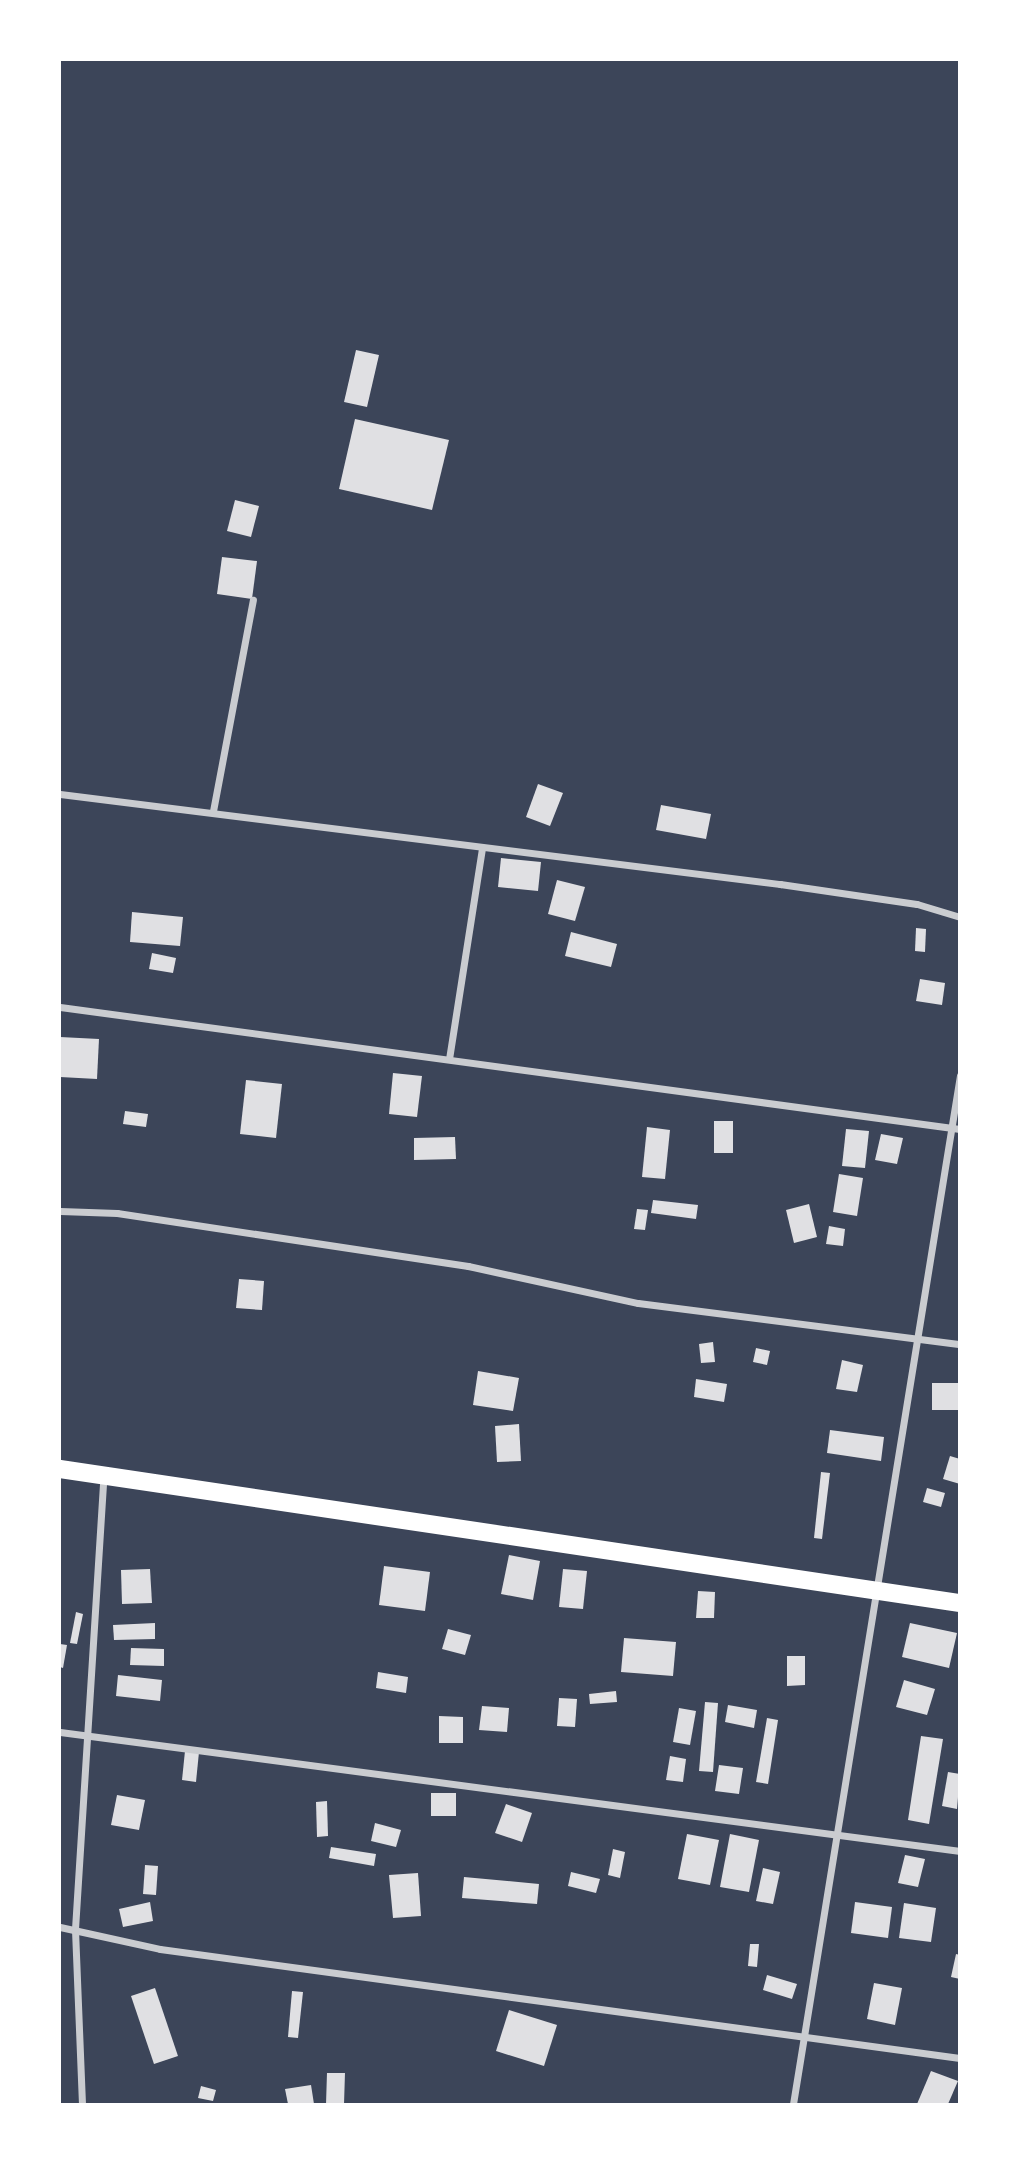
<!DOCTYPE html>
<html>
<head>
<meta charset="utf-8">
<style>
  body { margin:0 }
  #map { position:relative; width:1019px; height:2164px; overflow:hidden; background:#2d3142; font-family:"Source Serif 4",serif }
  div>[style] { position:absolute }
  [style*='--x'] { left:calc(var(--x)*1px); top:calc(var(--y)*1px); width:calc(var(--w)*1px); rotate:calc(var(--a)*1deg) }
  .green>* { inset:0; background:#3c4559 }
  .building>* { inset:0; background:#e0e0e3 }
  .minor>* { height:7px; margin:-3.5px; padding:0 3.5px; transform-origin:3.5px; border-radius:3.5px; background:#caccd0 }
  .trunk>* { height:18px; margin:-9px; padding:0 9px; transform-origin:9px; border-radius:9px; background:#fff }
  span { translate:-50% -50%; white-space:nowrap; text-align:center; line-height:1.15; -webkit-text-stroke:6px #fff; paint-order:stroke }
  .frame { position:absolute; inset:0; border:61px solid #fff; pointer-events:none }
</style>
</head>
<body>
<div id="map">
  <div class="green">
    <div style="clip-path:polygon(60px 60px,959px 60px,959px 2104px,60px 2104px)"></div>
  </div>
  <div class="building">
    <div style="clip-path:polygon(356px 350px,379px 355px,367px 407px,344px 402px)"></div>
    <div style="clip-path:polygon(355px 419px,449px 440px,432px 510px,339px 489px)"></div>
    <div style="clip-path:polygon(235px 500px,259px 506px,251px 537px,227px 531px)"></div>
    <div style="clip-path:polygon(222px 557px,257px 561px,252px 599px,217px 594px)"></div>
    <div style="clip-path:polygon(538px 784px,563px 793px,550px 826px,526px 817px)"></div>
    <div style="clip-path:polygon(661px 805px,711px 814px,706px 839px,656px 830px)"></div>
    <div style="clip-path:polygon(501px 858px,541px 862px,538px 891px,498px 887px)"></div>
    <div style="clip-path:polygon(557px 880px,585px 887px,575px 921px,548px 914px)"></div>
    <div style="clip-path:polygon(132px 912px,183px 917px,180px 946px,130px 942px)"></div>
    <div style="clip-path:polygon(916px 928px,926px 929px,925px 952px,915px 951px)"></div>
    <div style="clip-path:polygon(571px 932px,617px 944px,611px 967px,565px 956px)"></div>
    <div style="clip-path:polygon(152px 953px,176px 958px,173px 973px,149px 969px)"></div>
    <div style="clip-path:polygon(920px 979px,945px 983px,942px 1005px,916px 1001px)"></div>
    <div style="clip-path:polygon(60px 1037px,99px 1039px,97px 1079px,60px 1077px)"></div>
    <div style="clip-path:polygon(393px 1073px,422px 1076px,417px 1117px,389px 1114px)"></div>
    <div style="clip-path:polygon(246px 1080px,282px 1084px,276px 1138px,240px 1134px)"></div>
    <div style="clip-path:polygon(125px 1111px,148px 1114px,146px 1127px,123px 1124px)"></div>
    <div style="clip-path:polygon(714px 1121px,733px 1121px,733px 1153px,714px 1153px)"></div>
    <div style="clip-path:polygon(647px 1127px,670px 1130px,665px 1179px,642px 1177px)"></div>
    <div style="clip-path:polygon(846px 1129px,869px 1131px,865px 1168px,842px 1166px)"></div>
    <div style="clip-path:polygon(881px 1134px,903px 1138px,897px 1164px,875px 1160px)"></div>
    <div style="clip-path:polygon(455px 1137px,456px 1159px,414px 1160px,414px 1138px)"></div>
    <div style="clip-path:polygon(839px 1174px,863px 1178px,857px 1216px,833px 1212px)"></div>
    <div style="clip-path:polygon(653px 1200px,698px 1205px,696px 1219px,651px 1213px)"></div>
    <div style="clip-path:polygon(809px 1204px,817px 1237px,794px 1243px,786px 1210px)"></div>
    <div style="clip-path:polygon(637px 1209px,648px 1210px,645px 1230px,634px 1229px)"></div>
    <div style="clip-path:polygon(829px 1226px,845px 1229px,843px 1246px,826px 1244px)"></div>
    <div style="clip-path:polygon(239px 1279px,264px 1281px,262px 1310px,236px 1308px)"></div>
    <div style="clip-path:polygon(713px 1342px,715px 1362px,701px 1363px,699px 1344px)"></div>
    <div style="clip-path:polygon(756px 1348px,770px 1351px,767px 1365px,753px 1362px)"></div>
    <div style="clip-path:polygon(842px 1360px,863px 1365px,857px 1392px,836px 1389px)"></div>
    <div style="clip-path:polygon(478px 1371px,519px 1378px,513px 1411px,473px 1405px)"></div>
    <div style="clip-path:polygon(696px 1379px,727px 1384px,724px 1402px,694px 1397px)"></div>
    <div style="clip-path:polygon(932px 1383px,958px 1383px,958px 1410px,932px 1410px)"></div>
    <div style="clip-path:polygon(519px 1424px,521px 1461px,497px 1462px,495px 1426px)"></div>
    <div style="clip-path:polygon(830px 1430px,884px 1437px,881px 1461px,827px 1453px)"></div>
    <div style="clip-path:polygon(950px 1456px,960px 1459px,960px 1484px,943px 1479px)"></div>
    <div style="clip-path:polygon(821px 1472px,830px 1473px,822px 1539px,814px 1538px)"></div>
    <div style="clip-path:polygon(927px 1488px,945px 1493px,941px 1507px,923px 1502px)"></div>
    <div style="clip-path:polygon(509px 1555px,540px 1561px,533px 1600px,501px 1594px)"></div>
    <div style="clip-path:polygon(384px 1566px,430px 1572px,425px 1611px,379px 1605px)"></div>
    <div style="clip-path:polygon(150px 1569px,152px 1603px,122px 1604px,121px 1570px)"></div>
    <div style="clip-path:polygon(563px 1569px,587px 1571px,583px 1609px,559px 1607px)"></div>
    <div style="clip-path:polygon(698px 1591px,715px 1592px,714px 1618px,696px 1618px)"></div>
    <div style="clip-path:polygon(76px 1612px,83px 1614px,77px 1644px,70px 1643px)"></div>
    <div style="clip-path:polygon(155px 1623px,155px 1639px,114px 1640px,113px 1625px)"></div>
    <div style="clip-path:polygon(910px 1623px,957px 1633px,949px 1668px,902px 1657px)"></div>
    <div style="clip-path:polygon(448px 1629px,471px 1635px,465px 1655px,442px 1649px)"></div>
    <div style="clip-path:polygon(624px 1638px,676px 1642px,673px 1676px,621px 1672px)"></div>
    <div style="clip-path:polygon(60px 1644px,67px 1645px,63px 1668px,60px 1667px)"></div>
    <div style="clip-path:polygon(131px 1648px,164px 1649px,164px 1666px,130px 1665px)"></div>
    <div style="clip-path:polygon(787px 1656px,805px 1656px,805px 1685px,787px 1686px)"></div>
    <div style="clip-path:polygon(378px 1672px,408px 1677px,406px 1693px,376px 1688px)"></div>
    <div style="clip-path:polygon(118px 1675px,162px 1680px,160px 1701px,116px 1696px)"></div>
    <div style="clip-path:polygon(904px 1680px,935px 1689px,927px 1715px,896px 1707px)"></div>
    <div style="clip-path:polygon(616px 1691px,617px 1702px,590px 1704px,589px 1694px)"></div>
    <div style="clip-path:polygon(559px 1698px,577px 1699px,575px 1727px,557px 1726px)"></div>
    <div style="clip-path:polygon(705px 1702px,718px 1703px,713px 1772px,699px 1771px)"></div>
    <div style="clip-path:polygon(728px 1705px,757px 1710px,754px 1728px,725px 1722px)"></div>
    <div style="clip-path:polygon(482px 1706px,509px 1708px,507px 1732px,479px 1730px)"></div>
    <div style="clip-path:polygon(679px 1708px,696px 1711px,690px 1745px,673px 1742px)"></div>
    <div style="clip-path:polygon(439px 1716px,463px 1717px,463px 1743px,439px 1743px)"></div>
    <div style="clip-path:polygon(767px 1718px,778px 1720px,768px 1784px,756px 1782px)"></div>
    <div style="clip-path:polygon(921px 1736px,943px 1739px,929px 1824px,908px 1820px)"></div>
    <div style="clip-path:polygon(185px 1751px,199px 1752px,196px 1782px,182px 1780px)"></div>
    <div style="clip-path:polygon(670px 1756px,686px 1759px,683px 1782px,666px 1780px)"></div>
    <div style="clip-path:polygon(719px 1765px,743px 1768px,739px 1794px,715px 1791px)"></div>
    <div style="clip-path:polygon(948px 1772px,960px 1774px,957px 1809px,942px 1806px)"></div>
    <div style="clip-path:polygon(431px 1793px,456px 1793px,456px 1816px,431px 1816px)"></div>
    <div style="clip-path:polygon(117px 1795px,145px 1800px,139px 1830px,111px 1825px)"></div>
    <div style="clip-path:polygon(327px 1801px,328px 1836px,317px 1837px,316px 1802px)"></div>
    <div style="clip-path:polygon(506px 1804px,532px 1813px,522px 1842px,495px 1833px)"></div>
    <div style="clip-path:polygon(375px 1823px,401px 1830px,396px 1847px,371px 1841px)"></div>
    <div style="clip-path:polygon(687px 1834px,719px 1840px,710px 1885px,678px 1879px)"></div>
    <div style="clip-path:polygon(730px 1834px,759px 1840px,749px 1892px,720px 1887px)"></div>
    <div style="clip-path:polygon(331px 1847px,376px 1854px,374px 1866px,329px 1858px)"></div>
    <div style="clip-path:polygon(613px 1849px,625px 1852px,620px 1878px,608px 1875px)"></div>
    <div style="clip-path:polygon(905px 1855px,925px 1859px,918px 1887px,898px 1883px)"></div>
    <div style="clip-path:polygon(145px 1865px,158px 1866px,156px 1895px,143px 1894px)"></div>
    <div style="clip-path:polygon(763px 1868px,780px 1872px,773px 1904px,756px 1901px)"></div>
    <div style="clip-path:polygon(571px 1872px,600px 1879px,596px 1893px,568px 1886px)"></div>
    <div style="clip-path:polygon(418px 1873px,421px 1916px,393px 1918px,389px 1875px)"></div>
    <div style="clip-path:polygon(464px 1877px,539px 1884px,537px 1904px,462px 1898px)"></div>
    <div style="clip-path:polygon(150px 1902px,153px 1921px,123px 1927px,119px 1909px)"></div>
    <div style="clip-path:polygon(855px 1902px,892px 1907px,888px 1938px,851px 1933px)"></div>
    <div style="clip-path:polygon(904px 1903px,936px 1908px,931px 1942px,899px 1938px)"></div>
    <div style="clip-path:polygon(750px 1944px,759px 1944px,757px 1967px,748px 1966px)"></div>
    <div style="clip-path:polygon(956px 1954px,960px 1955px,960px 1979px,951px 1977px)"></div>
    <div style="clip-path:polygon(767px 1975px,797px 1984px,792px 1999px,763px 1990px)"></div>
    <div style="clip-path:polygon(874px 1983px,902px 1988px,895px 2025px,867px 2019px)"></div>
    <div style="clip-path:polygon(155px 1988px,178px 2056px,154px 2064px,131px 1996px)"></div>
    <div style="clip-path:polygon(292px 1991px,303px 1992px,298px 2038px,288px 2037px)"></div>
    <div style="clip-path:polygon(509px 2010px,557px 2025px,544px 2066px,496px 2051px)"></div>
    <div style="clip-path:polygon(931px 2071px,958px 2081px,948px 2104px,917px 2104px)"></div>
    <div style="clip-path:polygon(327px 2073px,345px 2073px,344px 2104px,326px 2104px)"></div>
    <div style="clip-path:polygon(311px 2085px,314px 2104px,288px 2104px,285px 2089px)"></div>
    <div style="clip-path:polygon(201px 2086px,216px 2090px,213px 2101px,198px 2098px)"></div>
  </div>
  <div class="minor">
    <div style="--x:60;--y:794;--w:726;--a:7.13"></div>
    <div style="--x:780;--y:884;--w:138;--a:8.3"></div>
    <div style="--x:917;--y:904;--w:45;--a:16.8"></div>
    <div style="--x:213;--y:811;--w:215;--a:-79.3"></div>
    <div style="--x:60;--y:1007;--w:908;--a:7.72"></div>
    <div style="--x:449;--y:1059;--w:214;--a:-81.1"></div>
    <div style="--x:60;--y:1211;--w:57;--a:2"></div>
    <div style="--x:117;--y:1213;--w:355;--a:8.6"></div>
    <div style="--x:468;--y:1266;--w:174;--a:12.3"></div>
    <div style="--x:638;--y:1303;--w:325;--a:7.3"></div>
    <div style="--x:60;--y:1732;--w:908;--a:7.53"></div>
    <div style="--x:60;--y:1927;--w:102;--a:12.4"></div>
    <div style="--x:160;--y:1949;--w:807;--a:7.76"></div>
    <div style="--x:82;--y:2104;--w:175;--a:-92.3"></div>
    <div style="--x:75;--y:1929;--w:452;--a:-86.4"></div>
    <div style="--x:793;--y:2104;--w:1042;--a:-80.78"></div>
  </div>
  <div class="trunk">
    <div style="--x:60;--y:1469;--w:910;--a:8.47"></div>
  </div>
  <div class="frame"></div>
</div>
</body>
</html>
